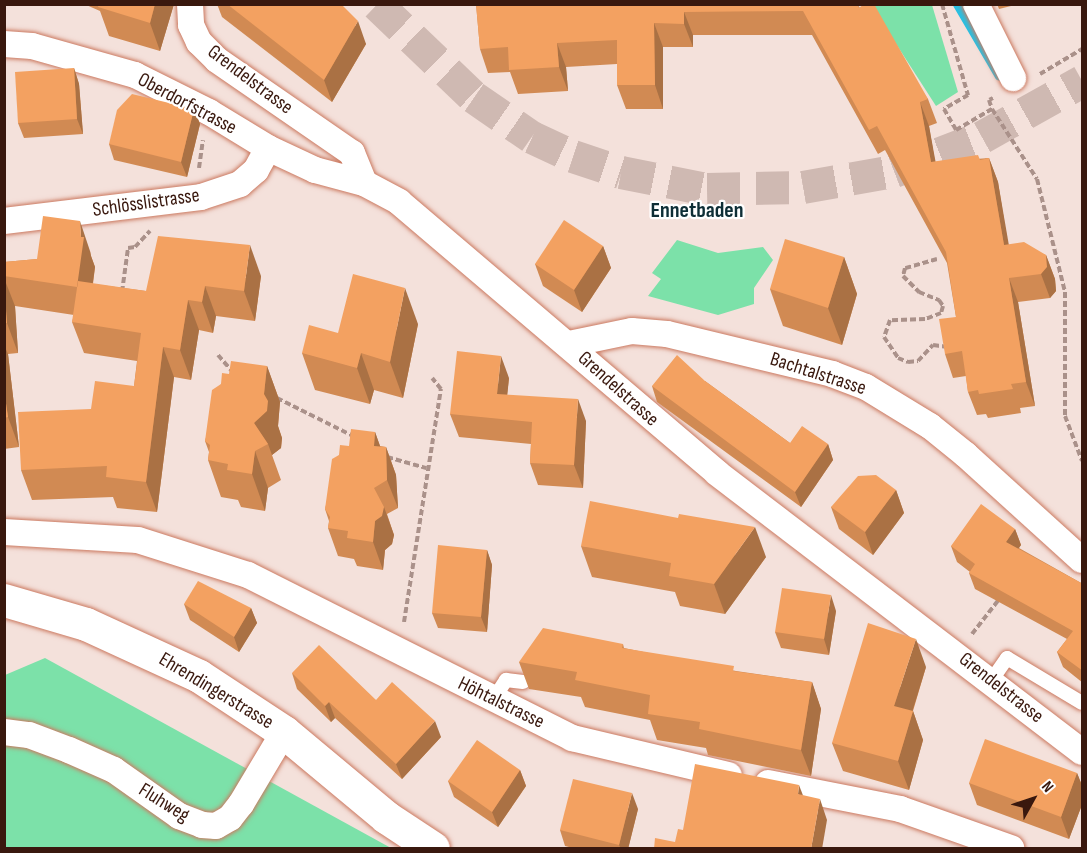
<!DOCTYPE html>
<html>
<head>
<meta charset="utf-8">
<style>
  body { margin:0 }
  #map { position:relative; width:1087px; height:853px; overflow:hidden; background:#f4e1db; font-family:"Sofia Sans Condensed",sans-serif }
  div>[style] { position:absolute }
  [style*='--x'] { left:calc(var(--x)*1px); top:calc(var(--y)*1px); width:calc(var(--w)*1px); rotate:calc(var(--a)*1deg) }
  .green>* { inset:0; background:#7ce1a9 }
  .stream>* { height:9px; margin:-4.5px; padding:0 4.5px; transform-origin:4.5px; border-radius:4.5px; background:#29c0e2 }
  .secondary-tunnel>* { height:33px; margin-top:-16.5px; transform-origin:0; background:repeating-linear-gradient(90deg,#cfb9b2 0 33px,transparent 0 49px) }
  .path>* { height:4px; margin-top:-2px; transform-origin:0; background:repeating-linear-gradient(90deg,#aa918a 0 6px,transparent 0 9px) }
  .roads { filter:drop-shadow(0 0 2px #cb7960) drop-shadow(0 0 2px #cb7960) }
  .lane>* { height:14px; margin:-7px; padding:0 7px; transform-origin:7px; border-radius:7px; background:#fff }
  .street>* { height:26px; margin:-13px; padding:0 13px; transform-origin:13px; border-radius:13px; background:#fff }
  .secondary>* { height:33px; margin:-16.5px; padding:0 16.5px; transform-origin:16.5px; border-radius:16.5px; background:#fff }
  .wall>* { inset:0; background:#d18a53 }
  .shaded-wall>* { inset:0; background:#aa7144 }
  .building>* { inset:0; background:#f3a161 }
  span { translate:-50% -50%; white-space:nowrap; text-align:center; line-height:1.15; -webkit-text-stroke:4.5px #fff; paint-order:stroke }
  .street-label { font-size:20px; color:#39180e }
  .quarter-label { font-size:22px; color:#0e2e36; font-weight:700 }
  .frame { position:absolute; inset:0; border:6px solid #39180e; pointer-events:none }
  .north { position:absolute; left:1003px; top:769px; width:60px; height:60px; -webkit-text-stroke:4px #fff; paint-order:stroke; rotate:50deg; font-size:16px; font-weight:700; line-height:24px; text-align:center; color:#39180e }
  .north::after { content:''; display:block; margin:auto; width:21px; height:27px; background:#39180e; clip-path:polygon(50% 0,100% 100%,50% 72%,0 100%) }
</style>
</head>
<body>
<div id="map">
  <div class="green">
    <div style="clip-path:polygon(871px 5px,932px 5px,958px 92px,936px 106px)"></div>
    <div style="clip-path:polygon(677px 240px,718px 253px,763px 247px,773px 260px,754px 288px,754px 304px,718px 315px,648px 296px,661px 279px,652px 273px)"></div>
    <div style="clip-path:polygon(45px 658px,391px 848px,5px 848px,5px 675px)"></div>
  </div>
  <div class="stream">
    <div style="--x:957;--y:4;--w:83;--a:59.7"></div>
  </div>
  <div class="secondary-tunnel">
    <div style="--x:377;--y:4;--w:134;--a:43.8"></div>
    <div style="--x:474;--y:97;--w:70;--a:34.6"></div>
    <div style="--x:532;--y:137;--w:45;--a:24.9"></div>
    <div style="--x:573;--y:156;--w:51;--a:18.4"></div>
    <div style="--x:621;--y:172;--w:88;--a:11.2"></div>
    <div style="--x:707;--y:189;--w:96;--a:-1.2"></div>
    <div style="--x:803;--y:187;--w:92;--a:-10"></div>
    <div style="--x:894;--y:171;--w:94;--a:-21.1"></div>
    <div style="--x:982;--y:137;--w:115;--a:-29.2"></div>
  </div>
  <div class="path">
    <div style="--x:942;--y:4;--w:95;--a:74.1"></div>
    <div style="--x:968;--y:95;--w:28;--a:150"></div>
    <div style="--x:944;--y:109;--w:24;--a:60"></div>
    <div style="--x:956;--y:130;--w:42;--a:-30.3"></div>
    <div style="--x:1040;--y:74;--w:49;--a:-30.8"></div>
    <div style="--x:993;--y:98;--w:4;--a:153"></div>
    <div style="--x:989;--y:100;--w:9;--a:72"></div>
    <div style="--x:992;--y:109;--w:83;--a:57.3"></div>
    <div style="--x:1037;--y:179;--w:116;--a:76.1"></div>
    <div style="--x:1065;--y:292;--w:124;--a:90"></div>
    <div style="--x:1065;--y:416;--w:48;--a:69.3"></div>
    <div style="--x:199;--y:168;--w:28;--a:-82"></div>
    <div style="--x:937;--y:259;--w:33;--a:164"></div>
    <div style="--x:905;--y:268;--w:8;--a:104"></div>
    <div style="--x:903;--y:276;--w:23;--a:45"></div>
    <div style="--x:919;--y:292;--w:22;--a:22"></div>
    <div style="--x:939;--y:300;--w:7;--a:56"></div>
    <div style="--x:943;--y:306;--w:7;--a:106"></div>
    <div style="--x:941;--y:313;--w:17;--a:159"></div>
    <div style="--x:925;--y:319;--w:35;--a:178"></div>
    <div style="--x:890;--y:320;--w:18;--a:109"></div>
    <div style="--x:884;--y:337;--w:25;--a:56"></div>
    <div style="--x:898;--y:358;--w:11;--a:22"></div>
    <div style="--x:908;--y:362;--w:10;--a:-6"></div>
    <div style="--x:918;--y:361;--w:22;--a:-47"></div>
    <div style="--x:933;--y:345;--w:15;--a:8"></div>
    <div style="--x:122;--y:292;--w:44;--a:-82.2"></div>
    <div style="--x:128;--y:248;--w:7;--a:-8"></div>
    <div style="--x:135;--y:247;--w:22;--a:-47"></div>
    <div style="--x:218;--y:355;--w:21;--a:49"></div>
    <div style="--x:277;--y:398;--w:85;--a:26.6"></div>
    <div style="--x:387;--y:457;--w:41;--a:15.8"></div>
    <div style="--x:404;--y:622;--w:236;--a:-81"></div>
    <div style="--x:441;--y:389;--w:14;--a:-129"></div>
    <div style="--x:972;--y:634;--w:46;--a:-52.1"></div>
  </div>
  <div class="roads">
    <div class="lane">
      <div style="--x:991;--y:681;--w:28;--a:-55"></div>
      <div style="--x:1007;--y:658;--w:87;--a:31"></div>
      <div style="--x:493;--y:700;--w:24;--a:-57"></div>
      <div style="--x:506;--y:680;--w:17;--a:7"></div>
    </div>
    <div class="street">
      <div style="--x:190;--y:4;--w:21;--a:87"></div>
      <div style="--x:191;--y:25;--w:19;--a:65"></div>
      <div style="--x:199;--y:42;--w:25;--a:45"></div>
      <div style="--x:217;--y:60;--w:164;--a:34.6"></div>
      <div style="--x:352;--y:153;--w:32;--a:68"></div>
      <div style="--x:976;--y:4;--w:83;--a:63.4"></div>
      <div style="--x:4;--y:44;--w:28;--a:4"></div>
      <div style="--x:32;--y:46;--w:107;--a:15.7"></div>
      <div style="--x:135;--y:75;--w:83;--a:26.6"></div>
      <div style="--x:209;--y:112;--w:69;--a:31.4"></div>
      <div style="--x:268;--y:148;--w:52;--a:25.1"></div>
      <div style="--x:315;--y:170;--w:51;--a:14.9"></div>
      <div style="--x:364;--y:183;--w:40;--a:28"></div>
      <div style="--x:399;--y:202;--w:418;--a:40.4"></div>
      <div style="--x:717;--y:473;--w:459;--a:37.4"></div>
      <div style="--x:4;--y:221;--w:198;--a:-6.9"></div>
      <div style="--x:201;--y:197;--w:41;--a:-18.4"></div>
      <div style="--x:240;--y:184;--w:21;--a:-41"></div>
      <div style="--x:256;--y:170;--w:25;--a:-61"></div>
      <div style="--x:569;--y:344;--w:64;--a:-11.7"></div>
      <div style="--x:632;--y:331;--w:35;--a:5"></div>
      <div style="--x:667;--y:334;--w:170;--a:13.6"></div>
      <div style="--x:832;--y:374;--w:36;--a:21"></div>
      <div style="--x:866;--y:387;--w:75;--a:31.4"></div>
      <div style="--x:930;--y:426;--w:46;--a:38.9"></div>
      <div style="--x:966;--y:455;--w:156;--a:42.2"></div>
      <div style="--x:4;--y:532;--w:134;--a:3.4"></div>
      <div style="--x:138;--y:540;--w:115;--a:17.7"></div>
      <div style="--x:248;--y:575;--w:363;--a:26.7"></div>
      <div style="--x:572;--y:738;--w:161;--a:13.3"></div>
      <div style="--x:4;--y:732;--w:25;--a:7"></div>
      <div style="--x:29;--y:735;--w:43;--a:20.6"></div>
      <div style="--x:69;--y:750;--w:49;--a:24"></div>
      <div style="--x:114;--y:770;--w:80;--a:35.3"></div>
      <div style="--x:179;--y:816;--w:25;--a:21"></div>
      <div style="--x:202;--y:825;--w:14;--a:4"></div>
      <div style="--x:216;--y:826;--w:16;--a:-30"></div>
      <div style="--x:230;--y:818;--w:18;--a:-52"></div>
      <div style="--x:241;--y:804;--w:84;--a:-59.2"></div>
      <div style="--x:768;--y:783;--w:135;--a:11.1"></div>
      <div style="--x:900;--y:809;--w:118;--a:19.4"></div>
    </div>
    <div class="secondary">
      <div style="--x:4;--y:600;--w:85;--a:16.3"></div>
      <div style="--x:86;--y:624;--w:124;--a:24.7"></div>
      <div style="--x:199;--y:676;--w:102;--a:33.4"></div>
      <div style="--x:284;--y:732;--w:133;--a:39.8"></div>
      <div style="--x:386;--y:817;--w:56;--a:33.4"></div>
    </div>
  </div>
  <div class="wall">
    <div style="clip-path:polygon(84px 4px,174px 4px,160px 51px,109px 36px,100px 11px)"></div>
    <div style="clip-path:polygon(217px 4px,341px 4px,366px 44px,332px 102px,222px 17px)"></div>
    <div style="clip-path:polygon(476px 4px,857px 4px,928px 99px,937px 123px,929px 126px,935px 162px,989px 158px,998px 182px,1008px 245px,1046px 255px,1055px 279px,1056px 291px,1050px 298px,1018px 302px,1035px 406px,1020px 408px,1021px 413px,988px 418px,986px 414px,977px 415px,968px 392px,966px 376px,953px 378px,945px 354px,956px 317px,947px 263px,885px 150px,878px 154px,812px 35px,693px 35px,693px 47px,663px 47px,663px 109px,626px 109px,617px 85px,617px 64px,566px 67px,568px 91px,518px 94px,510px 72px,488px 73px,480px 49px)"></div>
    <div style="clip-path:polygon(997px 4px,1019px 4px,999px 9px)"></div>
    <div style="clip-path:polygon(74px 68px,79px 84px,83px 134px,24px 138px,18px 123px)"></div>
    <div style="clip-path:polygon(194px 109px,200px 124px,187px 177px,114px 160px,109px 144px)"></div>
    <div style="clip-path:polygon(603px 246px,611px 268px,582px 312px,543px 286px,535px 264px)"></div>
    <div style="clip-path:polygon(90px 251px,91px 256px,95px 267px,93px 284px,146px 291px,261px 276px,255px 321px,216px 316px,213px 333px,199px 330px,191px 380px,174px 377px,157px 512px,117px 508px,113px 497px,32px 500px,21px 470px,91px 409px,134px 386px,137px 361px,84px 353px,72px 322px,74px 315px,15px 306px,18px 353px,8px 354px,19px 447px,4px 449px,4px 262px,37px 259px)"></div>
    <div style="clip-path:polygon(844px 257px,857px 294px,842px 345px,783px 326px,770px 289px)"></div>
    <div style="clip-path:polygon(418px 324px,403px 398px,374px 390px,370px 404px,315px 390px,302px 353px)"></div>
    <div style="clip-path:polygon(267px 366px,280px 402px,278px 426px,282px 438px,281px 448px,272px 455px,281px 480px,268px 488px,265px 511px,241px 507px,238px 500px,221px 497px,208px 460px,209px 452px,205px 441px,221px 384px,229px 374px)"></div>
    <div style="clip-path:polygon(509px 378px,507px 395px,586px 421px,583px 488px,538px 485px,530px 463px,531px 444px,459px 437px,450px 414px)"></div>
    <div style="clip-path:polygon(705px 381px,790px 443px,828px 444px,833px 460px,801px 507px,657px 402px,652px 386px)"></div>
    <div style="clip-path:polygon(375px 432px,380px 446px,386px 447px,396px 475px,398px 508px,387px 514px,394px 535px,392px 544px,385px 550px,383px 570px,357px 566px,354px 559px,338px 556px,328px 528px,329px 521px,325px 509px,339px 455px,349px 446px)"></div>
    <div style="clip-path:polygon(896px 490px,904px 513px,873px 555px,839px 529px,831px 507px)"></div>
    <div style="clip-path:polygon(1015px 529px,1021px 545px,1019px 548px,1083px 584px,1083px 683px,1063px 667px,1057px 652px,1067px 639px,975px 589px,969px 573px,970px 572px,957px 562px,951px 546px)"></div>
    <div style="clip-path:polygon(581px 546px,766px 557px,725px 614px,680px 606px,675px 592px,592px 577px)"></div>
    <div style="clip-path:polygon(487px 550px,492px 565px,487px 632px,438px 628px,432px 613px)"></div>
    <div style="clip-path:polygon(184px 604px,251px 608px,257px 623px,239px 652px,190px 620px)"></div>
    <div style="clip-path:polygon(836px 611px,829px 655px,781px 648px,775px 632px)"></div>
    <div style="clip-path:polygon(623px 644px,624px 648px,736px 671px,812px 682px,821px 709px,811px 776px,708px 755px,706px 748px,657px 740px,650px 720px,585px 707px,581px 697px,529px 689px,519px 662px)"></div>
    <div style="clip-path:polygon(926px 667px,913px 711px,923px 740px,909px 790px,843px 771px,832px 743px)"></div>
    <div style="clip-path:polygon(292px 673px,376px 700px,441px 737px,402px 779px,335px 718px,331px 722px,297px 689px)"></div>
    <div style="clip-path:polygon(520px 770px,526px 786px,498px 827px,454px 797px,448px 781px)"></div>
    <div style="clip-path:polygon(1077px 773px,1083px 788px,1083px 802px,1069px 839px,977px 805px,969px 783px)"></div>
    <div style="clip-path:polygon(638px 809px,628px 849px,577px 849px,565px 846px,560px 830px)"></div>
  </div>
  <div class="shaded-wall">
    <div style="clip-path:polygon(155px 4px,174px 4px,160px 51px,150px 23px)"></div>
    <div style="clip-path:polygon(684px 12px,693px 35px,693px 47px,684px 24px)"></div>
    <div style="clip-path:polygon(358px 21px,366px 44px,332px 102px,324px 80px)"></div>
    <div style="clip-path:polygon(654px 23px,663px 47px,663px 109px,655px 85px)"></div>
    <div style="clip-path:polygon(557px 43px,566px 67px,568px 91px,559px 67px)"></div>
    <div style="clip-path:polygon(74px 68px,79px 84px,83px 134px,77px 119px)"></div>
    <div style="clip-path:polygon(920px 102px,929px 126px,940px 186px,931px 162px)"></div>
    <div style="clip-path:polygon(194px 109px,200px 124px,187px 177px,181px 162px)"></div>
    <div style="clip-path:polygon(989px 158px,998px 182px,1013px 269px,1004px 245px)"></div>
    <div style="clip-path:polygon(80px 221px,90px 251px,91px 256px,95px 267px,88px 317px,77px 287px,81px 237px)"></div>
    <div style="clip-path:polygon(250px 245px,261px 276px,255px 321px,244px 291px)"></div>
    <div style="clip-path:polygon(603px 246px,611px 268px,582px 312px,574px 290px)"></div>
    <div style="clip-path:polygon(1046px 255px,1055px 279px,1056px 291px,1050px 298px,1041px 274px)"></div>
    <div style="clip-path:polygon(844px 257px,857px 294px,842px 345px,828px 308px)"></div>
    <div style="clip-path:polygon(4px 278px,15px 306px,18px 353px,7px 323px)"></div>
    <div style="clip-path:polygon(1009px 278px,1018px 302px,1035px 406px,1026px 382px)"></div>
    <div style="clip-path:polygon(205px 286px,216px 316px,213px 333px,202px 302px)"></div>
    <div style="clip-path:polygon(405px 288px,418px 324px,403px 398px,390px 362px)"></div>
    <div style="clip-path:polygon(188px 300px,199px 330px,191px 380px,180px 350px)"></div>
    <div style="clip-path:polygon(4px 345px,8px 354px,19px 447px,8px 417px,4px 390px)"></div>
    <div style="clip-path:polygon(163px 347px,174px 377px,157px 512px,146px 482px)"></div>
    <div style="clip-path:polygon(361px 353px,374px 390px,370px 404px,357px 368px)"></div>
    <div style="clip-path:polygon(501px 356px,509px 378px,505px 417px,497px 394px)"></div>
    <div style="clip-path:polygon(267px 366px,280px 402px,278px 426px,282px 438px,281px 448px,272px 455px,268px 444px,254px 423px,264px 394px)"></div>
    <div style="clip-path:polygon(578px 399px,586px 421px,583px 488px,574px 465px)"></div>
    <div style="clip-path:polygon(375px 432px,385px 460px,374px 446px)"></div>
    <div style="clip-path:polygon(828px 444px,833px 460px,801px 507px,795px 492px)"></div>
    <div style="clip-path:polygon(386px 447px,396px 475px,398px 508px,387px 480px)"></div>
    <div style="clip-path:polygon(255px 451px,268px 488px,265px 511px,252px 474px)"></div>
    <div style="clip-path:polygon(896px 490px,904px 513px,873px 555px,865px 532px)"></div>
    <div style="clip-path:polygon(384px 507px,394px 535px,392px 544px,385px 550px,383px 570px,373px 542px,375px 521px)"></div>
    <div style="clip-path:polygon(755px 527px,766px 557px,725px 614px,714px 584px)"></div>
    <div style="clip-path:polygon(1015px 529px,1021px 545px,1012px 557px,1006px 542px)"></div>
    <div style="clip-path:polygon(487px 550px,492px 565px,487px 632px,481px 617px)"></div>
    <div style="clip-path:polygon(831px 595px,836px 611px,829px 655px,824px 639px)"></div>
    <div style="clip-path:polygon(251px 608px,257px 623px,239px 652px,234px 637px)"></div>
    <div style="clip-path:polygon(916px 639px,926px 667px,905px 735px,894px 706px)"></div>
    <div style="clip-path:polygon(812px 682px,821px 709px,811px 776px,801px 750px)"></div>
    <div style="clip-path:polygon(329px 702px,335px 718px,331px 722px,325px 706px)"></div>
    <div style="clip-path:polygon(913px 711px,923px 740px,909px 790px,898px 761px)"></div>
    <div style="clip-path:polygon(435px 721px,441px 737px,402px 779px,396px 764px)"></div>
    <div style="clip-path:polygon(520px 770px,526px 786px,498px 827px,492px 812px)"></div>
    <div style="clip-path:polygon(1077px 773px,1083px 788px,1083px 802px,1069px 839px,1061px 817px)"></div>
    <div style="clip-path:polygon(799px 785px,807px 806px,798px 794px)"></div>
    <div style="clip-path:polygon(632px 793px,638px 809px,628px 849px,621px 849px,619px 845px)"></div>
    <div style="clip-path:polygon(820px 799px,827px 820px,822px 849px,811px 849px)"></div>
  </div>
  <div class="building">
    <div style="clip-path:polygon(99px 4px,155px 4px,150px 23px,98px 7px)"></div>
    <div style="clip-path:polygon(227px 4px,341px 4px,358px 21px,324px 80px)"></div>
    <div style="clip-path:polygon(476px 4px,857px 4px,859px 8px,864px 4px,874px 4px,928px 99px,920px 102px,931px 162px,978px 155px,980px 160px,989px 158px,1004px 245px,1024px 242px,1046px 255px,1047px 267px,1041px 274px,1009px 278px,1026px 382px,1011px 384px,1013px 389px,979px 394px,978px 390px,968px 392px,962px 351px,945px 354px,939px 319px,956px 317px,946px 252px,877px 126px,869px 130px,803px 11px,684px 12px,684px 24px,654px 23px,655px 85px,617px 85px,617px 40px,557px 43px,559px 67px,509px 70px,508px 47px,480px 49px)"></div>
    <div style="clip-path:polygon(74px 68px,77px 119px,18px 123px,15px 72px)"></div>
    <div style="clip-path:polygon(132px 94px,194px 109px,181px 162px,109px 144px,117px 110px)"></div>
    <div style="clip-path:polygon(43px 216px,80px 221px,81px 237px,84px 237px,77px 287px,4px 276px,4px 262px,37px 259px)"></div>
    <div style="clip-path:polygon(564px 220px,603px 246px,574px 290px,535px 264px)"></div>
    <div style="clip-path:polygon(158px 236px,250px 245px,244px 291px,205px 286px,202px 302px,188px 300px,180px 350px,163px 347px,146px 482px,106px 477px,107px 466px,21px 470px,18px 412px,91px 409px,95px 381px,134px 386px,141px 333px,72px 322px,78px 281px,146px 291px)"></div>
    <div style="clip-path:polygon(785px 239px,844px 257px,828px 308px,770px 289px)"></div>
    <div style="clip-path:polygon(353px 274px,405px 288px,390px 362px,361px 353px,357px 368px,302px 353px,309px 325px,338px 333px)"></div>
    <div style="clip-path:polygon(4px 287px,7px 323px,4px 323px)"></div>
    <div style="clip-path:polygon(457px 351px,501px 356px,497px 394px,578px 399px,574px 465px,530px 463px,532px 422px,450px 414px)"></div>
    <div style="clip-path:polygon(677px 355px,705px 381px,790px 443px,802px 426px,828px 444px,795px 492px,652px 386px)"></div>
    <div style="clip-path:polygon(231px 361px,267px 366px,264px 394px,268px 401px,267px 411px,254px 423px,268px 444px,255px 451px,252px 474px,227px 470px,228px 464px,208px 460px,210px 445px,205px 441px,212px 390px,221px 384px,222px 373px,229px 374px)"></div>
    <div style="clip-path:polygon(4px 390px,8px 417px,4px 418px)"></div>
    <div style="clip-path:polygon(351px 429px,375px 432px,374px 446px,386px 447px,387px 480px,374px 488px,384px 507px,382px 516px,375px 521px,373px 542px,347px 538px,348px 531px,328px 528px,330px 517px,325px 509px,332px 459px,339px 455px,340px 445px,349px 446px)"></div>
    <div style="clip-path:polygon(876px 475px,896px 490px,865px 532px,831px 507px,858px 476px)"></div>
    <div style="clip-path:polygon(590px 501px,678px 518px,679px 514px,755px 527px,714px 584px,669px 576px,671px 563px,581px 546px)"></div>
    <div style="clip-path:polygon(981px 504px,1015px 529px,1006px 542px,1083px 584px,1083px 671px,1057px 652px,1073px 631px,969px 573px,975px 564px,951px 546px)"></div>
    <div style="clip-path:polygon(438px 545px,487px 550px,481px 617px,432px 613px)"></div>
    <div style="clip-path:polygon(198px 581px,251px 608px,234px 637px,184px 604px)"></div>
    <div style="clip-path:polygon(782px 588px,831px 595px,824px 639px,775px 632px)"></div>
    <div style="clip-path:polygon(868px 623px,916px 639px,894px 706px,913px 711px,898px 761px,832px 743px)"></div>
    <div style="clip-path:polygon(543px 628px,623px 644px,622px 648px,734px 666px,733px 671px,812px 682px,801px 750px,699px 729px,700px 722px,648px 714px,650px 695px,575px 680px,577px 672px,519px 662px)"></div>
    <div style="clip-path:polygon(319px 645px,376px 700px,392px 682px,435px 721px,396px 764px,329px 702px,325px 706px,292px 673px)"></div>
    <div style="clip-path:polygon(985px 739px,1077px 773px,1061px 817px,969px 783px)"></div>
    <div style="clip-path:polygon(477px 740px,520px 770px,492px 812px,448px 781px)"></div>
    <div style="clip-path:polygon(695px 764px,799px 785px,798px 794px,820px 799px,811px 849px,654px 849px,655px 838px,675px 842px,678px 829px,683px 830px)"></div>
    <div style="clip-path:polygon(573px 779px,632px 793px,619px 845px,560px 830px)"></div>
  </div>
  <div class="street-label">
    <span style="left:250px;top:80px;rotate:37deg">Grendelstrasse</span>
    <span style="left:187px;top:104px;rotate:28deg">Oberdorfstrasse</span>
    <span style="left:146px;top:203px;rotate:-8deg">Schlösslistrasse</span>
    <span style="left:818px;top:374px;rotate:18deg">Bachtalstrasse</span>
    <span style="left:618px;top:389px;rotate:42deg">Grendelstrasse</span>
    <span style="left:1001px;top:688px;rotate:38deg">Grendelstrasse</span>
    <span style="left:216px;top:691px;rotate:31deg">Ehrendingerstrasse</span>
    <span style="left:501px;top:703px;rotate:26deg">Höhtalstrasse</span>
    <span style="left:164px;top:803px;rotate:32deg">Fluhweg</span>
  </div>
  <div class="quarter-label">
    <span style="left:697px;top:211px">Ennetbaden</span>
  </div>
  <div class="frame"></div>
  <div class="north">N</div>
</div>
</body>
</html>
